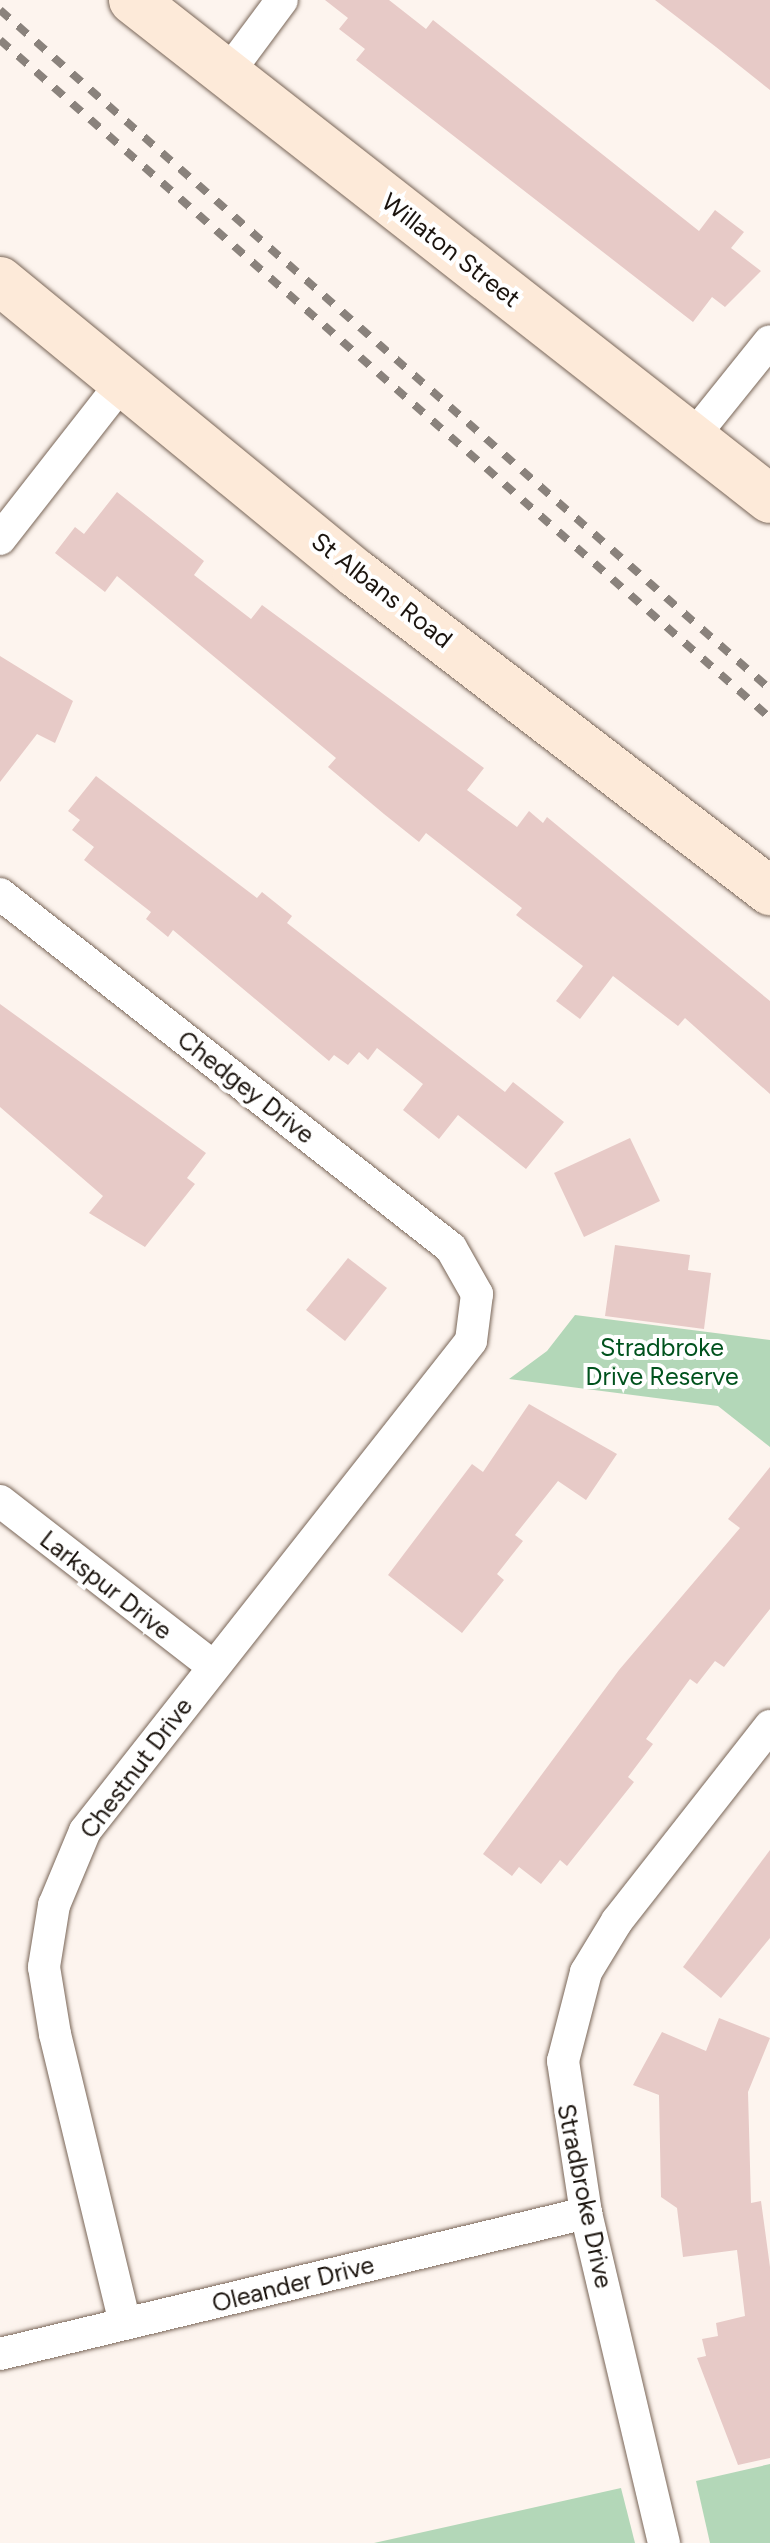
<!DOCTYPE html>
<html>
<head>
<meta charset="utf-8">
<style>
  body { margin:0 }
  #map { position:relative; width:770px; height:2543px; overflow:hidden; background:#fdf4ee; font-family:Figtree,sans-serif }
  div>[style] { position:absolute }
  [style*='--x'] { left:calc(var(--x)*1px); top:calc(var(--y)*1px); width:calc(var(--w)*1px); rotate:calc(var(--a)*1deg) }
  .green>* { inset:0; background:#b3d7b8 }
  .building>* { inset:0; background:#e7cac7 }
  .roads { filter:drop-shadow(0 0 2px #796658) drop-shadow(0 0 2px #796658) }
  .street>* { height:32px; margin:-16px; padding:0 16px; transform-origin:16px; border-radius:16px; background:#fff }
  .secondary>* { height:48px; margin:-24px; padding:0 24px; transform-origin:24px; border-radius:24px; background:#fdead9 }
  .rail>* { height:8px; margin-top:-4px; transform-origin:0; background:repeating-linear-gradient(90deg,#8a827c 0 12px,transparent 0 24px) }
  span { translate:-50% -50%; white-space:nowrap; text-align:center; line-height:1.15; -webkit-text-stroke:8px #fff; paint-order:stroke }
  .street-label { font-size:25px; color:#1b140e }
  .park-label { font-size:25px; color:#00521d }
</style>
</head>
<body>
<div id="map">
  <div class="green">
    <div style="clip-path:polygon(575px 1315px,770px 1340px,770px 1447px,718px 1406px,509px 1379px,547px 1351px)"></div>
    <div style="clip-path:polygon(770px 2464px,770px 2543px,710px 2543px,696px 2481px)"></div>
    <div style="clip-path:polygon(621px 2488px,635px 2543px,374px 2543px)"></div>
  </div>
  <div class="building">
    <div style="clip-path:polygon(325px 0,389px 0,426px 29px,433px 20px,699px 231px,715px 210px,744px 232px,731px 248px,761px 271px,725px 307px,712px 297px,693px 322px,356px 60px,365px 49px,339px 29px,348px 18px)"></div>
    <div style="clip-path:polygon(655px 0,770px 0,770px 90px,716px 47px)"></div>
    <div style="clip-path:polygon(117px 492px,204px 561px,194px 575px,251px 619px,262px 605px,484px 768px,467px 790px,517px 827px,529px 811px,543px 823px,547px 817px,770px 1001px,770px 1094px,685px 1018px,678px 1026px,613px 976px,580px 1019px,556px 1001px,583px 966px,516px 915px,522px 908px,426px 833px,419px 842px,384px 814px,328px 767px,336px 758px,117px 576px,105px 592px,55px 553px,75px 527px,84px 534px)"></div>
    <div style="clip-path:polygon(0 656px,73px 701px,55px 743px,37px 734px,0 782px)"></div>
    <div style="clip-path:polygon(96px 776px,257px 898px,262px 892px,292px 916px,287px 923px,505px 1092px,513px 1082px,564px 1122px,526px 1169px,458px 1115px,439px 1139px,403px 1110px,423px 1084px,377px 1048px,368px 1060px,359px 1052px,348px 1065px,334px 1055px,329px 1061px,173px 930px,168px 937px,146px 919px,151px 912px,84px 860px,94px 847px,72px 830px,80px 820px,68px 811px)"></div>
    <div style="clip-path:polygon(0 1004px,206px 1153px,187px 1178px,195px 1184px,145px 1247px,89px 1213px,103px 1196px,0 1107px)"></div>
    <div style="clip-path:polygon(630px 1138px,660px 1201px,584px 1237px,554px 1173px)"></div>
    <div style="clip-path:polygon(615px 1245px,690px 1255px,688px 1270px,711px 1273px,704px 1329px,605px 1316px)"></div>
    <div style="clip-path:polygon(348px 1258px,387px 1288px,345px 1341px,306px 1310px)"></div>
    <div style="clip-path:polygon(529px 1404px,617px 1454px,586px 1500px,558px 1481px,515px 1535px,523px 1541px,497px 1574px,504px 1580px,462px 1633px,388px 1575px,472px 1464px,483px 1472px)"></div>
    <div style="clip-path:polygon(770px 1467px,770px 1609px,724px 1667px,715px 1661px,697px 1684px,690px 1679px,646px 1739px,653px 1744px,628px 1777px,634px 1782px,567px 1866px,560px 1860px,541px 1884px,519px 1867px,512px 1876px,483px 1854px,619px 1670px,740px 1528px,728px 1519px)"></div>
    <div style="clip-path:polygon(770px 1850px,770px 1938px,721px 1998px,683px 1967px)"></div>
    <div style="clip-path:polygon(719px 2018px,770px 2038px,748px 2092px,751px 2203px,761px 2201px,770px 2267px,770px 2458px,738px 2465px,697px 2358px,706px 2356px,702px 2339px,718px 2336px,716px 2323px,745px 2316px,737px 2250px,683px 2257px,677px 2208px,661px 2197px,659px 2095px,633px 2085px,662px 2032px,706px 2051px)"></div>
  </div>
  <div class="roads">
    <div class="street">
      <div style="--x:227;--y:74;--w:92;--a:-53.4"></div>
      <div style="--x:692;--y:438;--w:124;--a:-51.2"></div>
      <div style="--x:0;--y:539;--w:203;--a:-52"></div>
      <div style="--x:0;--y:894;--w:573;--a:38.13"></div>
      <div style="--x:451;--y:1248;--w:53;--a:60.5"></div>
      <div style="--x:477;--y:1294;--w:47;--a:97.3"></div>
      <div style="--x:471;--y:1341;--w:624;--a:128.23"></div>
      <div style="--x:85;--y:1831;--w:80;--a:112.7"></div>
      <div style="--x:54;--y:1905;--w:63;--a:99.2"></div>
      <div style="--x:44;--y:1967;--w:68;--a:80.7"></div>
      <div style="--x:55;--y:2034;--w:298;--a:76.4"></div>
      <div style="--x:0;--y:1501;--w:269;--a:37.8"></div>
      <div style="--x:0;--y:2354;--w:603;--a:-13.53"></div>
      <div style="--x:664;--y:2543;--w:339;--a:-103.3"></div>
      <div style="--x:586;--y:2213;--w:154;--a:-98.6"></div>
      <div style="--x:563;--y:2061;--w:92;--a:-75.5"></div>
      <div style="--x:586;--y:1972;--w:60;--a:-58.7"></div>
      <div style="--x:617;--y:1921;--w:248;--a:-51.9"></div>
    </div>
    <div class="secondary">
      <div style="--x:133;--y:0;--w:809;--a:38.07"></div>
      <div style="--x:0;--y:281;--w:462;--a:39.4"></div>
      <div style="--x:357;--y:574;--w:521;--a:37.51"></div>
    </div>
  </div>
  <div class="rail">
    <div style="--x:0;--y:10;--w:1027;--a:41.41"></div>
    <div style="--x:0;--y:40;--w:1026;--a:41.36"></div>
  </div>
  <div class="street-label">
    <span style="left:451px;top:250px;rotate:38deg">Willaton Street</span>
    <span style="left:382px;top:590px;rotate:38deg">St Albans Road</span>
    <span style="left:246px;top:1087px;rotate:38deg">Chedgey Drive</span>
    <span style="left:106px;top:1585px;rotate:38deg">Larkspur Drive</span>
    <span style="left:136px;top:1768px;rotate:-53deg">Chestnut Drive</span>
    <span style="left:585px;top:2196px;rotate:78deg">Stradbroke Drive</span>
    <span style="left:293px;top:2284px;rotate:-14deg">Oleander Drive</span>
  </div>
  <div class="park-label">
    <span style="left:662px;top:1362px">Stradbroke<br>Drive Reserve</span>
  </div>
</div>
</body>
</html>
